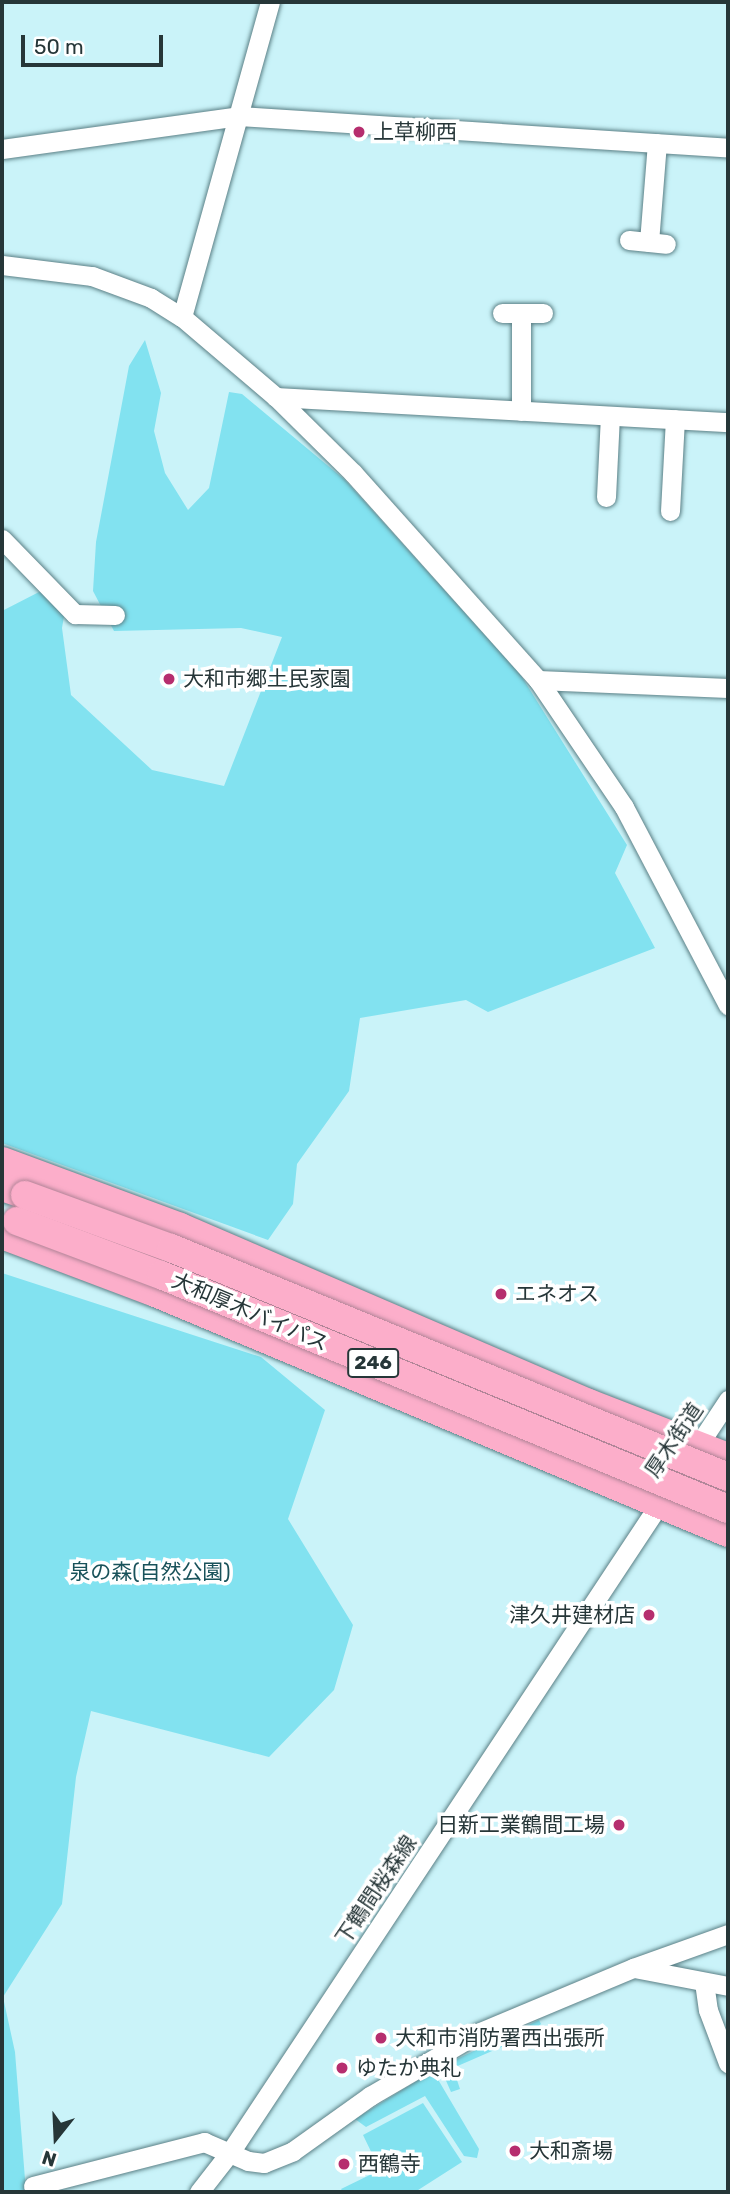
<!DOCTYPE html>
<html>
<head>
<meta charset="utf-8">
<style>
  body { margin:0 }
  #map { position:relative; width:730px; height:2194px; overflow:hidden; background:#caf3f9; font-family:Rubik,"Noto Sans JP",sans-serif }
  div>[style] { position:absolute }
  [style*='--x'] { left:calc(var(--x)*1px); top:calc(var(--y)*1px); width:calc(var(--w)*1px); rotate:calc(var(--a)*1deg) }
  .green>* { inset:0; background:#82e2f0 }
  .roads { filter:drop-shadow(0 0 2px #5b8086) drop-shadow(0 0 2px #5b8086) }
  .minor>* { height:19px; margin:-9.5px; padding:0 9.5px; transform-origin:9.5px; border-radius:9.5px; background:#fff }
  .highway>* { height:28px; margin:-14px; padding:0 14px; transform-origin:14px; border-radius:14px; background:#fcaeca }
  .bridges { filter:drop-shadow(0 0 2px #b18497) drop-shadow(0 0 2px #b18497) }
  .highway-bridge>* { height:28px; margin:-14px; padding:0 14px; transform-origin:14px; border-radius:14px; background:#fcaeca }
  .dots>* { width:19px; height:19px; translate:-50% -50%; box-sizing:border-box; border:4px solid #fff; border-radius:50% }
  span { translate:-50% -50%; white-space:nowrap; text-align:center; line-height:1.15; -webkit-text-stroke:7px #fff; paint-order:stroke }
  .shield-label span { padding:2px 5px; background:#fff; border:2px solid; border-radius:5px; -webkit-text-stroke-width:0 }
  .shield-label { font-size:19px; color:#263638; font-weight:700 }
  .poi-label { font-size:21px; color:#263638 }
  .left { translate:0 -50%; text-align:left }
  .right { translate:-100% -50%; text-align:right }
  .street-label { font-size:21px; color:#263638 }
  .park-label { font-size:21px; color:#19525a }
  .frame { position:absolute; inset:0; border:4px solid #263638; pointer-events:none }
  .north { position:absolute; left:21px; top:2103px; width:70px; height:70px; -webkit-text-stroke:5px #fff; paint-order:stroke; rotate:198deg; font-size:19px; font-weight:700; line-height:28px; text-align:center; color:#263638 }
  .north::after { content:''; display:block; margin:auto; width:24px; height:32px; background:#263638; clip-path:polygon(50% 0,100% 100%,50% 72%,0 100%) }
  .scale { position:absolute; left:21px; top:35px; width:142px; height:32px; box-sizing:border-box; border:4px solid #263638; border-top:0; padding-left:9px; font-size:21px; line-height:24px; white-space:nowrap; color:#263638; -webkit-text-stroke:5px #fff; paint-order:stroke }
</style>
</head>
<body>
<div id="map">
  <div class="green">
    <div style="clip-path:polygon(145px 340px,161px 393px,154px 431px,165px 473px,188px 510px,209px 488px,229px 392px,242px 394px,345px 480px,520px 674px,627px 845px,615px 873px,655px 948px,488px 1012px,466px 1000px,360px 1018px,349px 1091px,297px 1164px,293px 1204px,268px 1240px,2px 1143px,2px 611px,39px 592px,68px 593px,62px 628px,71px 695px,152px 770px,224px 786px,282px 637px,241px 628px,114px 631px,93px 591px,96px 542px,129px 366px)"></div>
    <div style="clip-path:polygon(2px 1273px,261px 1357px,325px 1410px,288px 1519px,353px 1625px,334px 1690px,269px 1757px,91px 1711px,76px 1777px,62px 1904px,3px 1997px,15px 2052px,26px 2192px,2px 2192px)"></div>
    <div style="clip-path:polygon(539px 2020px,541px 2024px,527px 2036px,453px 2068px,460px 2089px,451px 2092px,440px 2067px)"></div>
    <div style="clip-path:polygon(433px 2071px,479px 2149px,477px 2158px,464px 2156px,425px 2096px,366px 2127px,355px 2119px)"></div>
    <div style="clip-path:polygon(423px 2103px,462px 2162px,415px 2192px,343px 2192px,341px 2189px,380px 2170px,363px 2135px)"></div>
  </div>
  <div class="roads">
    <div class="minor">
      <div style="--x:2;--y:149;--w:239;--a:-7.9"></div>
      <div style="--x:239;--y:116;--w:490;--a:3.7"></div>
      <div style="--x:629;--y:240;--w:37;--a:6"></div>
      <div style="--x:649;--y:242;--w:99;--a:-85.4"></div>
      <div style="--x:2;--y:265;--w:91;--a:7"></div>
      <div style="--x:92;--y:276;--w:63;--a:20.4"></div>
      <div style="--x:151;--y:298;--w:36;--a:32"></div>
      <div style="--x:182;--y:317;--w:123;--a:40.4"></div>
      <div style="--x:276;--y:397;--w:108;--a:44.6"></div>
      <div style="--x:353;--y:473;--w:278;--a:48.2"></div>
      <div style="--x:538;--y:680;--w:153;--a:55.9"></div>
      <div style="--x:624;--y:807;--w:224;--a:62.3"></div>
      <div style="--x:502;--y:313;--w:41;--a:0"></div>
      <div style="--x:521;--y:313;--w:98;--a:90"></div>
      <div style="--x:182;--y:317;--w:327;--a:-74.4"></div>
      <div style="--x:276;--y:397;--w:453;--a:3.2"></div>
      <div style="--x:606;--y:497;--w:81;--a:-87.2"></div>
      <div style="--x:670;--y:511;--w:92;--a:-86.9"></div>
      <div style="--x:2;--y:539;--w:105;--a:45.8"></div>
      <div style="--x:75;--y:614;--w:40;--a:1.4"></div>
      <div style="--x:538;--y:680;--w:190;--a:2.4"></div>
      <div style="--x:634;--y:1968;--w:96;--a:10.8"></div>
      <div style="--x:704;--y:1982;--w:28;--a:82"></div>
      <div style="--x:708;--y:2010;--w:57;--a:69.3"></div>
      <div style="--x:33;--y:2186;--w:177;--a:-14.4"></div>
      <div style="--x:204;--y:2142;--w:48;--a:23.4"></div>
      <div style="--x:248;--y:2161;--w:16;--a:7"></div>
      <div style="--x:264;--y:2163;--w:31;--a:-22"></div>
      <div style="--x:293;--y:2151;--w:95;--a:-35.5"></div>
      <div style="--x:370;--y:2096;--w:127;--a:-30.2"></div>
      <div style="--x:480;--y:2032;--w:166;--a:-22.7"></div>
      <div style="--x:633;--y:1968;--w:101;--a:-19.7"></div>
      <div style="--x:199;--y:2192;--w:52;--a:-52"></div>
      <div style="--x:231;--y:2151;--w:901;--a:-56.5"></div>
    </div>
    <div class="highway">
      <div style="--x:2;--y:1161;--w:190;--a:20.3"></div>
      <div style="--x:180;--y:1227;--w:445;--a:23.3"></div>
      <div style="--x:589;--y:1403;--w:149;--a:21.2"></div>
      <div style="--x:2;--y:1187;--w:24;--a:19"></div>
      <div style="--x:2;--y:1235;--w:161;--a:20.7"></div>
      <div style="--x:153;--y:1292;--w:623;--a:22.74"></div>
    </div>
  </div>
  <div class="bridges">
    <div class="highway-bridge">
      <div style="--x:25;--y:1195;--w:155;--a:20"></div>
      <div style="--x:171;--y:1248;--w:602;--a:22.35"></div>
      <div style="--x:17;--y:1221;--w:154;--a:20.6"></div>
      <div style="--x:161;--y:1275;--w:613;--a:22.43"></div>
    </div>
  </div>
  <div class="dots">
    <div style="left:359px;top:132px;background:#b62e6e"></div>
    <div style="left:169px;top:679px;background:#b62e6e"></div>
    <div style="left:501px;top:1294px;background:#b62e6e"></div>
    <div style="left:649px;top:1615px;background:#b62e6e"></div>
    <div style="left:619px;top:1825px;background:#b62e6e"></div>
    <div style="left:381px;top:2038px;background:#b62e6e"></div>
    <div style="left:342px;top:2068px;background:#b62e6e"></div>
    <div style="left:515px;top:2151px;background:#b62e6e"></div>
    <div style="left:344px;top:2164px;background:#b62e6e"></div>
  </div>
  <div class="shield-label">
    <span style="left:373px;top:1363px">246</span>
  </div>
  <div class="poi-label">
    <span class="left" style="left:373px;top:132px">上草柳西</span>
    <span class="left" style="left:183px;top:679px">大和市郷土民家園</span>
    <span class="left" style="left:515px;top:1294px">エネオス</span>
    <span class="right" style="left:635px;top:1615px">津久井建材店</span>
    <span class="right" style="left:605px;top:1825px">日新工業鶴間工場</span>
    <span class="left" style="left:395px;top:2038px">大和市消防署西出張所</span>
    <span class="left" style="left:356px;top:2068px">ゆたか典礼</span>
    <span class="left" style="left:529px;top:2151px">大和斎場</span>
    <span class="left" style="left:358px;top:2164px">西鶴寺</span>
  </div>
  <div class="street-label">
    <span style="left:250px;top:1312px;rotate:23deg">大和厚木バイパス</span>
    <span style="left:674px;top:1440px;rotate:-56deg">厚木街道</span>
    <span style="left:376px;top:1890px;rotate:-56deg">下鶴間桜森線</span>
  </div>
  <div class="park-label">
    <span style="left:150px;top:1572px">泉の森(自然公園)</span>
  </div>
  <div class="frame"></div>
  <div class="north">N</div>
  <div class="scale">50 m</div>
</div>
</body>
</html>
